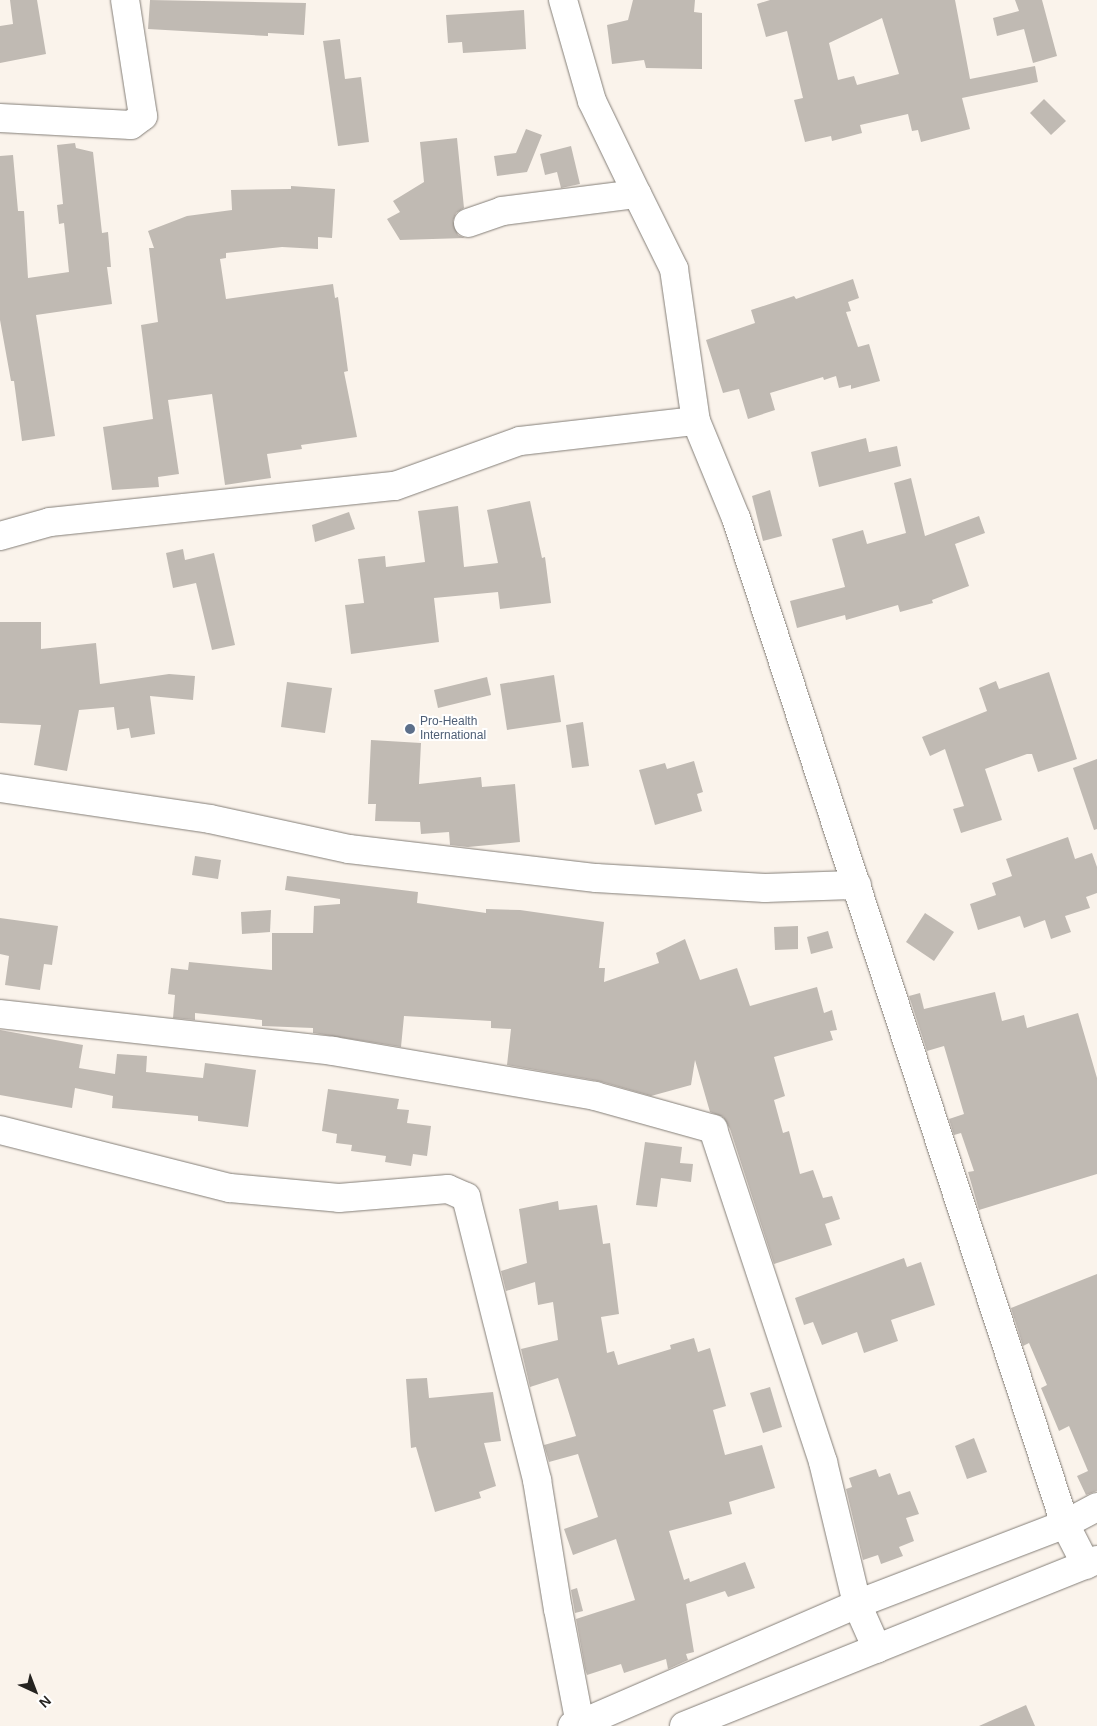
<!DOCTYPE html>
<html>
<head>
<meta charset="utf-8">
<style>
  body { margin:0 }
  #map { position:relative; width:1097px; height:1726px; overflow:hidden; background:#faf3eb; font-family:Helvetica,sans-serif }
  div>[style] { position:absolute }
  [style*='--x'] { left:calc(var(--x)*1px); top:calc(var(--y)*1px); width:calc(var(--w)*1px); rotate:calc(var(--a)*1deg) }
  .building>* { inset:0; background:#c0bab3 }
  .roads { filter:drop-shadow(0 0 1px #847f78) drop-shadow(0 0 1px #847f78) }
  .minor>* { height:28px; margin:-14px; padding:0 14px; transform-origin:14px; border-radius:14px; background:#fff }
  .dots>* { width:14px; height:14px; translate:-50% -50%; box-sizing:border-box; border:2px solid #fff; border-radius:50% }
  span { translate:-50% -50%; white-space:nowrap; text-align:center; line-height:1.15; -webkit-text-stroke:4px #fff; paint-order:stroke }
  .service-label { font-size:12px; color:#4e5e75 }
  .left { translate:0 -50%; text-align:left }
  .north { position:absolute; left:10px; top:1666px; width:50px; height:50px; -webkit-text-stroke:4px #fff; paint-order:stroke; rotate:137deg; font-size:14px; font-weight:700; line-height:20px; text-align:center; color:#252320 }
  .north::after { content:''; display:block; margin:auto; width:18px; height:22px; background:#252320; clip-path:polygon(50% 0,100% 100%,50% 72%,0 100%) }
</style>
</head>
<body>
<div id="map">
  <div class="building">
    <div style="clip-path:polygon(10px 0,37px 0,46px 54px,0 63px,0 26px,13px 24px)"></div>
    <div style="clip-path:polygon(150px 0,306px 3px,304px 35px,268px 33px,268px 36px,148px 29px)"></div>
    <div style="clip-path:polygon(633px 0,695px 0,694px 12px,702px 13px,702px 69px,646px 68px,644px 60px,612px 64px,607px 25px,628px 20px)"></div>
    <div style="clip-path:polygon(evenodd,770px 0,955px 0,970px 79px,1035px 66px,1038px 82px,962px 98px,970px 129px,921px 142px,918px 130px,912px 131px,908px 114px,860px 125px,862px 133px,832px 141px,831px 136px,805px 142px,794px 100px,803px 98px,787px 31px,766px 37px,757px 4px,770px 0,882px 18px,899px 74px,857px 85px,854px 76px,838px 80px,829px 43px,882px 18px)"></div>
    <div style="clip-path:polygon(1015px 0,1042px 0,1057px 56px,1033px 63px,1024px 29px,997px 36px,993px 18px,1019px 11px)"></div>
    <div style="clip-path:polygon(524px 10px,526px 49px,463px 53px,462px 42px,448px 43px,446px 15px)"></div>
    <div style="clip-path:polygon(340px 39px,345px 79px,361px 77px,369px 142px,338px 146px,323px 41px)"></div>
    <div style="clip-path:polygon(1044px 99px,1066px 121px,1051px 135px,1030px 113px)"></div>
    <div style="clip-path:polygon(526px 129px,542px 135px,527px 172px,497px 176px,494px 156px,516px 153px)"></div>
    <div style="clip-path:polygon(457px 138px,464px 208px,456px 213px,453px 221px,458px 235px,465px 238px,400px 240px,387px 219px,400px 212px,393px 201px,424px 182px,420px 142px)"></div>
    <div style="clip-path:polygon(75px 143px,76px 148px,93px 152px,102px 233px,108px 232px,111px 267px,107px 267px,112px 304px,36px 315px,55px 436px,22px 441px,14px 381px,11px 381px,0 320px,0 156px,13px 155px,18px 211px,24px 211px,28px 278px,69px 272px,64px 223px,59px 224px,57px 205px,63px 204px,57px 145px)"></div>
    <div style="clip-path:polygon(571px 146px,580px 184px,561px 188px,557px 172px,545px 175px,540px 154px)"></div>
    <div style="clip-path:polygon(291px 186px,335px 189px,332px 238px,318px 237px,318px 249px,282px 247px,226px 253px,226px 258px,220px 259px,226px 299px,333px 284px,335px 298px,338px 297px,348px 371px,344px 372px,357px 437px,301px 445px,302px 449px,267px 454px,271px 478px,225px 485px,212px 394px,168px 400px,179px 474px,158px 477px,159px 487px,112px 490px,103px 427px,153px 419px,141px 325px,158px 322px,149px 248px,154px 248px,148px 231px,187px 216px,232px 210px,231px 190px,291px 189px)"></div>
    <div style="clip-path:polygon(853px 279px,859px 298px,848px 302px,851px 311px,846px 312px,858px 347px,869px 344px,880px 381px,851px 389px,851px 385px,839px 388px,836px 376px,824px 380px,823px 377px,770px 393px,775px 410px,748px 419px,739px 389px,723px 393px,706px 340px,755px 323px,751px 310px,794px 296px,796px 299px)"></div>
    <div style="clip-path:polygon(866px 438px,869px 452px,897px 446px,901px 466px,819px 487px,811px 452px)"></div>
    <div style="clip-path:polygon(911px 478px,925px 536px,979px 516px,985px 533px,955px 544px,969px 586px,932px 600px,933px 603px,900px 612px,898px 605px,846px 620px,845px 615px,797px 628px,790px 601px,845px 587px,832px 539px,863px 530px,867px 544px,906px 533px,894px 483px)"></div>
    <div style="clip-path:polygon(770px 490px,782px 536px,763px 541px,752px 496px)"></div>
    <div style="clip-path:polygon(530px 501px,542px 558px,545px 557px,551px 603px,500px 609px,498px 592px,434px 598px,439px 642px,351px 654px,345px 605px,364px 603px,358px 559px,385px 556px,386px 567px,425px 562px,418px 511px,458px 506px,464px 567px,498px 563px,487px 510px)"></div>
    <div style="clip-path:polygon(349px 512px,355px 529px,315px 542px,312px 525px)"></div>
    <div style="clip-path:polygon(183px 549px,185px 560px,214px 553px,235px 645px,212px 650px,196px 583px,173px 588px,166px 553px)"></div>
    <div style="clip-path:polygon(0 622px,41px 622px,41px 649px,96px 643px,100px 684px,169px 674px,195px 676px,193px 700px,150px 696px,155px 734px,131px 738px,129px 728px,117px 730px,114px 707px,79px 710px,67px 771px,34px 765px,41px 725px,0 723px)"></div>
    <div style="clip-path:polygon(1049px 672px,1077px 759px,1038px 772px,1032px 754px,1027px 754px,985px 769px,1002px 820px,961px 833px,953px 809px,964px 806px,945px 749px,930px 756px,922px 737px,987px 711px,979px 688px,996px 681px,999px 689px)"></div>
    <div style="clip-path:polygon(554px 675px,561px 722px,507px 730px,500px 684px)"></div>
    <div style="clip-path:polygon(487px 677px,491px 695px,438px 708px,434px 690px)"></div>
    <div style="clip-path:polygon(287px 682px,332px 688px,325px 733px,281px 727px)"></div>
    <div style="clip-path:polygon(583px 722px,589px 766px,572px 768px,566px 725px)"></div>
    <div style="clip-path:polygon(371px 740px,421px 743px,419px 784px,481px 777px,482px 787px,515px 784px,520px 842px,468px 847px,450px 845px,449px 832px,421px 834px,420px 822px,375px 821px,376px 804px,368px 804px)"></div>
    <div style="clip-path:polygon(1097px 759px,1097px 829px,1094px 830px,1073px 768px)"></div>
    <div style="clip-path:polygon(694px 761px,703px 792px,697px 794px,702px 811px,655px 825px,639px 770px,665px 763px,667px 769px)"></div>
    <div style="clip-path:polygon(1068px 837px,1075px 859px,1092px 853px,1097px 867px,1097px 893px,1086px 897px,1090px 908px,1065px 916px,1071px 932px,1051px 939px,1045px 920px,1024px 928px,1020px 916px,978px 930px,970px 904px,996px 895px,992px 883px,1012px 876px,1006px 859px)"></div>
    <div style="clip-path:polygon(195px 856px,221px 860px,218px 879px,192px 875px)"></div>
    <div style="clip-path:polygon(287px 876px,418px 892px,417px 903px,486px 913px,486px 909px,520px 910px,604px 922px,599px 968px,605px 968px,604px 982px,659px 963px,656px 953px,685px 939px,700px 980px,737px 968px,750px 1006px,817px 987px,824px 1013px,832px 1010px,837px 1030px,830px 1031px,833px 1040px,774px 1057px,785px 1096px,774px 1100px,783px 1133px,789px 1131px,800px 1174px,813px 1170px,823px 1198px,832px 1196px,840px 1219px,825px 1224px,832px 1245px,774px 1264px,730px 1129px,723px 1117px,710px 1112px,695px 1060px,691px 1085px,651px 1096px,598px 1081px,507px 1065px,511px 1029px,491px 1028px,491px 1021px,404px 1016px,401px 1047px,313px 1033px,313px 1028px,262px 1026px,262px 1020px,195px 1013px,195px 1020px,173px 1018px,175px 995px,168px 994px,171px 968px,188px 970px,189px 962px,272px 970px,272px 933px,313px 933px,314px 906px,340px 904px,340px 899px,285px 890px)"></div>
    <div style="clip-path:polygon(271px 910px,270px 932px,242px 934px,241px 912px)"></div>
    <div style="clip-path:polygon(925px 913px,954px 932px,934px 961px,906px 942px)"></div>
    <div style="clip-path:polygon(0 918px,58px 926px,52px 965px,44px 964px,40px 990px,5px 985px,9px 956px,0 954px)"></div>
    <div style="clip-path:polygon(798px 926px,798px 949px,775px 950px,774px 927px)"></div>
    <div style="clip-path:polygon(828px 931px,833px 948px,811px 954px,807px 937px)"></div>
    <div style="clip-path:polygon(995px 992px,1002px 1021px,1024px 1015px,1027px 1028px,1078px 1013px,1097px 1078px,1097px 1174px,979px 1210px,968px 1172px,974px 1171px,961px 1133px,954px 1135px,949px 1119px,964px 1114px,944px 1046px,927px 1051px,909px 996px,920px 993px,924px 1009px)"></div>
    <div style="clip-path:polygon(0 1030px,83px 1045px,79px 1068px,115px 1074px,117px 1054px,147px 1056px,146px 1072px,203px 1078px,205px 1063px,256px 1070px,248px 1127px,198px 1121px,198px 1116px,112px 1108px,113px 1096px,75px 1088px,72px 1108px,0 1095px)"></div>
    <div style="clip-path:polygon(328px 1089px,399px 1099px,397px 1109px,409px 1110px,407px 1123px,431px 1126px,427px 1156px,413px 1154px,411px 1166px,385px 1162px,386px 1156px,351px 1151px,352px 1145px,336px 1143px,337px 1134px,322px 1131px)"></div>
    <div style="clip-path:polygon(645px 1142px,682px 1147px,680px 1163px,693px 1164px,691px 1182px,661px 1178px,657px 1207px,636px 1205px)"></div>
    <div style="clip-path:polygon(558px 1201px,559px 1210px,597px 1205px,603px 1244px,610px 1243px,619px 1314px,601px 1317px,607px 1353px,614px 1351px,618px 1365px,671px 1349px,670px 1345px,694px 1338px,698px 1352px,710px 1348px,726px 1406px,713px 1410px,725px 1455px,762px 1445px,775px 1488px,729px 1502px,732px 1514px,669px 1531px,684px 1580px,689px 1578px,690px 1582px,745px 1562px,755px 1588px,728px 1597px,725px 1591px,686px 1604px,694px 1652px,686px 1654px,688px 1660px,668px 1669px,666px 1659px,624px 1673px,621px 1664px,587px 1675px,585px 1669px,576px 1619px,635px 1600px,616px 1539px,573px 1555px,564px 1529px,598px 1517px,578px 1454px,549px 1462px,544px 1445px,576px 1436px,558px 1378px,530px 1387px,521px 1349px,558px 1340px,553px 1302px,538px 1305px,535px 1282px,506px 1291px,501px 1271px,527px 1263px,519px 1209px)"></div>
    <div style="clip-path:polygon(904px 1258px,907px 1267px,921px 1262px,935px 1305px,891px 1320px,898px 1341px,864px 1353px,857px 1332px,822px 1345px,813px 1322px,804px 1325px,795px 1298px)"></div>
    <div style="clip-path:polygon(1097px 1274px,1097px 1491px,1086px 1495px,1077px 1476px,1088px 1471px,1069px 1426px,1059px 1431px,1041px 1388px,1047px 1385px,1029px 1343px,1023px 1346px,1011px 1308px)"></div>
    <div style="clip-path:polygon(427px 1378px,429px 1398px,493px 1392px,501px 1441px,484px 1443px,496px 1486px,479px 1492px,481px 1498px,435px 1512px,416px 1447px,411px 1448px,406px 1379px)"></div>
    <div style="clip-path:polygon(770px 1387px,782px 1427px,763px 1433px,750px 1393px)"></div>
    <div style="clip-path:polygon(974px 1438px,987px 1472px,967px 1479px,955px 1446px)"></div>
    <div style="clip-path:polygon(876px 1469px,879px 1477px,890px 1473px,898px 1495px,910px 1491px,919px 1514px,906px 1518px,914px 1541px,899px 1547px,903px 1556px,881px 1564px,878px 1555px,863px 1560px,846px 1489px,852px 1487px,849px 1478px)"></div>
    <div style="clip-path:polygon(577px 1588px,583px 1611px,575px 1613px,571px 1590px)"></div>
    <div style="clip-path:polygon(1026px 1705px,1035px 1726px,979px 1726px)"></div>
  </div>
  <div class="roads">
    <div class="minor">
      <div style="--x:563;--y:0;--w:105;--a:74"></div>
      <div style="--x:592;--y:101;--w:103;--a:64.2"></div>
      <div style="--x:0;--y:118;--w:131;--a:3.1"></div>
      <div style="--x:131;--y:125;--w:15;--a:-37"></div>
      <div style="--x:143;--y:116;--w:117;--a:-98.8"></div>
      <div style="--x:468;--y:223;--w:36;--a:-19"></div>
      <div style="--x:502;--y:211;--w:136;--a:-7.2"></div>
      <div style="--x:637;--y:194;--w:84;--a:63.7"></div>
      <div style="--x:674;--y:269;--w:154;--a:81.8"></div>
      <div style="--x:696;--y:421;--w:105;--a:67.6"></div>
      <div style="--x:736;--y:518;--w:1058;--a:71.89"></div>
      <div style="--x:1065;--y:1524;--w:46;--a:62.9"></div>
      <div style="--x:0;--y:536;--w:52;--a:-15.6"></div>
      <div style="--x:50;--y:522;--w:347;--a:-6"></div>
      <div style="--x:395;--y:486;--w:133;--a:-19.8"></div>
      <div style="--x:520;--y:441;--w:177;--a:-6.5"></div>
      <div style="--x:0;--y:788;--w:212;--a:8.4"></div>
      <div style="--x:210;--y:819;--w:142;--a:12.2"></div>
      <div style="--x:349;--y:849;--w:249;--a:6.7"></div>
      <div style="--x:596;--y:878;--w:169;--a:3.4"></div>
      <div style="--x:765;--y:888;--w:92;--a:-1.9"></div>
      <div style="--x:0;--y:1014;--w:335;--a:6.3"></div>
      <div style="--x:333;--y:1051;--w:266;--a:9.7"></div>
      <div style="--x:595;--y:1096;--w:123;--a:15.6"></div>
      <div style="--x:713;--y:1129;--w:351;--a:71.7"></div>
      <div style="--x:823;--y:1462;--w:146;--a:76.5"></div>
      <div style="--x:857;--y:1604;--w:49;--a:66"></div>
      <div style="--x:0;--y:1130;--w:237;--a:14.2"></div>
      <div style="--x:230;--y:1188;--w:109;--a:5.2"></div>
      <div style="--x:339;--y:1198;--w:109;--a:-4.7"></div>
      <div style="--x:448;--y:1189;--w:20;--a:24"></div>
      <div style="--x:466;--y:1197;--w:292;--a:75.9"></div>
      <div style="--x:537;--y:1480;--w:131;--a:80.8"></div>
      <div style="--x:558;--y:1609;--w:117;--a:79.2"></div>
      <div style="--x:580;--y:1724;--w:8;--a:166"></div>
      <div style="--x:580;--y:1724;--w:302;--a:-23.4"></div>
      <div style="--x:857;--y:1604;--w:223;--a:-21"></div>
      <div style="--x:1065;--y:1524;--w:36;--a:-28"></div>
      <div style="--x:684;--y:1726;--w:445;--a:-21.9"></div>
    </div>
  </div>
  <div class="dots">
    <div style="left:410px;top:729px;background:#5c6f8a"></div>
  </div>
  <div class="service-label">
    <span class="left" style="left:420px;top:729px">Pro-Health<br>International</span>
  </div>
  <div class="north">N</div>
</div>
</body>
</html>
